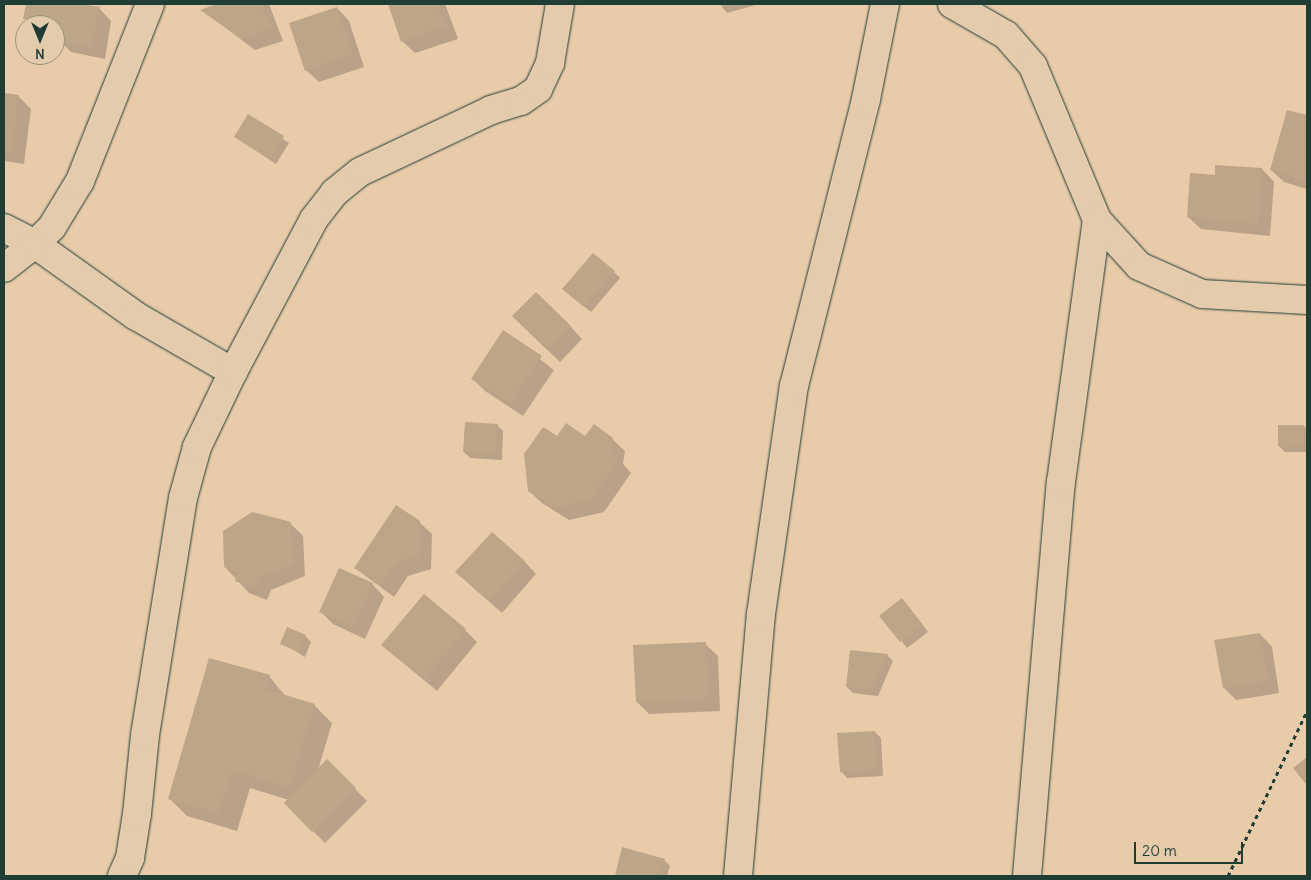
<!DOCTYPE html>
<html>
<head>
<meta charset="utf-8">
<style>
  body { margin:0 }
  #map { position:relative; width:1311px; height:880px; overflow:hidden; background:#e8cba9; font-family:Delius,sans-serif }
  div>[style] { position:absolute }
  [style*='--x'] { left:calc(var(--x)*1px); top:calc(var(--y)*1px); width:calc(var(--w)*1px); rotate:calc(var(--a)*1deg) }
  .shadow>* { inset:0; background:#0003 }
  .building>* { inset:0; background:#bda587 }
  .path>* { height:3px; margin-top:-1.5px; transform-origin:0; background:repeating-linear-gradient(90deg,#1f3d34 0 4px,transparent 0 8px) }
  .roads { filter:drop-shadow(0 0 1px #1f3d34) drop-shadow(0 0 1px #1f3d34) }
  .minor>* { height:28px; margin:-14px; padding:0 14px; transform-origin:14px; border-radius:14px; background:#e3cbab }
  span { translate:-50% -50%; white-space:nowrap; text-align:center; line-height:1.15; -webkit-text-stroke:4.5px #e3cbab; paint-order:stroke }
  .frame { position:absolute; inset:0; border:5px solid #1f3d34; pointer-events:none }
  .north { position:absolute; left:15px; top:15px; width:50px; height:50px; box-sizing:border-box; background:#e3cbab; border:1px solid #95927b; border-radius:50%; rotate:180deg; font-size:14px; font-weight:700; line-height:20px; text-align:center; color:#1f3d34 }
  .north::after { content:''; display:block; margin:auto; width:18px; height:22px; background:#1f3d34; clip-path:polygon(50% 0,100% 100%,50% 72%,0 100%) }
  .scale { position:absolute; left:1134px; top:842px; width:109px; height:22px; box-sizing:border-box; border:2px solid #1f3d34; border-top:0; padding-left:6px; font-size:15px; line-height:18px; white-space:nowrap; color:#1f3d34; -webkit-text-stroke:4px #e3cbab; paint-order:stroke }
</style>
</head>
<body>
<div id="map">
  <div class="shadow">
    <div style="clip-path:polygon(27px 4px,73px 4px,99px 8px,111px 21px,105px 59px,71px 52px,59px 40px,60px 35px,55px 34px,55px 25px,31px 25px,25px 18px)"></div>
    <div style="clip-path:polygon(221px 4px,269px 4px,283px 41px,255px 50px,202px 10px)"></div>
    <div style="clip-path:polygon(389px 4px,445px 4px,458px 39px,415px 53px,402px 41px)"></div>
    <div style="clip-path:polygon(720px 4px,759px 4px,727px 13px)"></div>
    <div style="clip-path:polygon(337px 8px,349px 21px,364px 67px,319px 82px,306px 70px)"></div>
    <div style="clip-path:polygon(4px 95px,19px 97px,31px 109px,24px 164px,4px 161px)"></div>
    <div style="clip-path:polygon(1288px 111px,1307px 117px,1307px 189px,1284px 182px,1271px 170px)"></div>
    <div style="clip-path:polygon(248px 116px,289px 143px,276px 164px,235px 137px)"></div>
    <div style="clip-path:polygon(1262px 169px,1274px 182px,1270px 236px,1201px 229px,1188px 217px,1216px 176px)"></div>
    <div style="clip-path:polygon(614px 272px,620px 278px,591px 312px,570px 295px)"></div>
    <div style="clip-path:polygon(570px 326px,582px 339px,560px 362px,526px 329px)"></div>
    <div style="clip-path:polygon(504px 332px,554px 370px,523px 416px,485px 391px,473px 379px)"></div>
    <div style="clip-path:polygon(497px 425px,503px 431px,502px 460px,470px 458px,464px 452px)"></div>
    <div style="clip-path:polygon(1304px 426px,1307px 430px,1307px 452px,1285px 452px,1279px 446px)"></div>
    <div style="clip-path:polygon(557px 438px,612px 439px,625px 451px,623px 464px,631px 473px,604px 512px,569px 520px,542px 503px,529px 491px)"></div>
    <div style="clip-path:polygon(419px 522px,432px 534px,431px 569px,408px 576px,394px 597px,355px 568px)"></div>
    <div style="clip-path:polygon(290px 523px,303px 536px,305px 576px,271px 590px,267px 600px,249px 593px,225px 567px)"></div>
    <div style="clip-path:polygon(524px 561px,536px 574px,502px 613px,469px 584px)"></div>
    <div style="clip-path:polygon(372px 584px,384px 597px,365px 639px,333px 624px,320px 611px)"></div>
    <div style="clip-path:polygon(908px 606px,928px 632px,907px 648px,881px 616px)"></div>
    <div style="clip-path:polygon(465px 630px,477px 642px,437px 691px,383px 645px)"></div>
    <div style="clip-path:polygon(1260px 634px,1272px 647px,1279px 693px,1236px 700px,1224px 688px)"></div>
    <div style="clip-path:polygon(305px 636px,311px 642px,305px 657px,282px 643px)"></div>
    <div style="clip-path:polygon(705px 644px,718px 656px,720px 711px,649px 714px,637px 702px)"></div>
    <div style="clip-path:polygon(887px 655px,893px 661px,878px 696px,853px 693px,847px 687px)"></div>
    <div style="clip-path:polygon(269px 676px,286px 697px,314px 705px,332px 723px,318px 770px,327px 761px,367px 801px,325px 843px,285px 803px,289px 800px,250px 788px,237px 831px,187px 816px,169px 798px)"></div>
    <div style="clip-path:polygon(875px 732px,881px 738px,883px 776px,847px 778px,841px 771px)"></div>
    <div style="clip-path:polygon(664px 860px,670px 866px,667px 876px,616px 875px)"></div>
  </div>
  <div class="building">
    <div style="clip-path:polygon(26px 4px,80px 4px,100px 7px,92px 47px,57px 40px,60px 25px,23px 19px)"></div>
    <div style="clip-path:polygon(217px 4px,262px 4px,272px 28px,242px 39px,200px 10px)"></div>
    <div style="clip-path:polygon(388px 4px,438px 4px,446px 27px,401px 42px)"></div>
    <div style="clip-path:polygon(337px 7px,353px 54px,305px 71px,289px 23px)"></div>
    <div style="clip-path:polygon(4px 93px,19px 95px,12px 152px,4px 151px)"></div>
    <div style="clip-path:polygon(1287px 110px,1307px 115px,1307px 181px,1270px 170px)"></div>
    <div style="clip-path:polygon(248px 114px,284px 136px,270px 159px,234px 137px)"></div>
    <div style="clip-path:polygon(1215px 165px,1262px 168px,1258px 224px,1187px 217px,1190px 173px,1215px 175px)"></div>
    <div style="clip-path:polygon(593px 253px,615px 271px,584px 307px,562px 289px)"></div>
    <div style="clip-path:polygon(536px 292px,571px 326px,547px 350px,512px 316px)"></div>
    <div style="clip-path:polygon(503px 330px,542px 356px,510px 404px,471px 379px)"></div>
    <div style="clip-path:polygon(465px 422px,498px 424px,496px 454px,463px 452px)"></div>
    <div style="clip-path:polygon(566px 423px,585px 436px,594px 424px,613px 438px,610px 453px,620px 459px,591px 500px,555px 508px,528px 491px,524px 454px,543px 427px,557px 436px)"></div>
    <div style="clip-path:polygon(1278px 425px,1304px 425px,1304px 446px,1278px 446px)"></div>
    <div style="clip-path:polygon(396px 505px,420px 521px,419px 556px,396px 564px,381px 585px,354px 568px)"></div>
    <div style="clip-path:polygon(252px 512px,291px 522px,293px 564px,259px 578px,255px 588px,235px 581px,238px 573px,224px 567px,223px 531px)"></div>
    <div style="clip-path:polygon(492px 532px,525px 561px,489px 601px,455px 572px)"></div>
    <div style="clip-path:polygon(339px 568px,373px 583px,352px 627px,319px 612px)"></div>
    <div style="clip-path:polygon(424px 594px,466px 629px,424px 680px,381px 645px)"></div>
    <div style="clip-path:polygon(902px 598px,923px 625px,900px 642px,879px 616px)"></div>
    <div style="clip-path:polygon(287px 627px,306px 635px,299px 652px,280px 644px)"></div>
    <div style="clip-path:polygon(1260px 633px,1268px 681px,1223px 688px,1214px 640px)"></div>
    <div style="clip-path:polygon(706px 642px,708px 699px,636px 702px,633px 645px)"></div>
    <div style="clip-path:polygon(850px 650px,888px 654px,872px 690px,846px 687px)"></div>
    <div style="clip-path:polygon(209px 658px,270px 675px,265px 689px,315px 704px,290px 788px,232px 771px,219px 814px,168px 799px)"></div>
    <div style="clip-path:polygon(875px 731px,877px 770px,840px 772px,837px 733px)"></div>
    <div style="clip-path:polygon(1307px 757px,1307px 785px,1293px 768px)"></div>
    <div style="clip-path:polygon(327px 759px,356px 788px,312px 832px,284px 803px)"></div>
    <div style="clip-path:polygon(622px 847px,665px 859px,660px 876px,615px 876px)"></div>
  </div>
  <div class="path">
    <div style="--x:1228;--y:876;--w:183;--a:-64.4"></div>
  </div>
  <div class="roads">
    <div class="minor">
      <div style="--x:952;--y:4;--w:62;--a:29.9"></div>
      <div style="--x:1006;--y:35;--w:41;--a:48.9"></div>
      <div style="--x:1033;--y:66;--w:167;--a:67.4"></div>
      <div style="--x:1097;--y:220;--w:62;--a:47.6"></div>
      <div style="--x:1139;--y:266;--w:69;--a:24"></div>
      <div style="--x:1202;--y:294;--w:105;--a:3.3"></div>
      <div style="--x:4;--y:228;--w:35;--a:27"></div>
      <div style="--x:35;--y:244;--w:124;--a:35.5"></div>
      <div style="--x:136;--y:316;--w:112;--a:30"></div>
      <div style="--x:4;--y:268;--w:39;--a:-38"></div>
      <div style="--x:35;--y:244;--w:24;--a:-45"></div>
      <div style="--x:52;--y:227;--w:54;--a:-58.7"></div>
      <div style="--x:80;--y:181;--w:190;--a:-68.4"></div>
      <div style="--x:122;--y:876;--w:20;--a:-66"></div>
      <div style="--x:130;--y:858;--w:45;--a:-81"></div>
      <div style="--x:137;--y:814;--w:79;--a:-84.2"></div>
      <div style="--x:145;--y:735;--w:240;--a:-80.9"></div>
      <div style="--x:183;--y:498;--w:53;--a:-74.6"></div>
      <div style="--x:197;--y:447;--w:83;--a:-64.4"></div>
      <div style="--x:233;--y:372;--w:173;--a:-62.1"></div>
      <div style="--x:314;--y:219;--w:33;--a:-52"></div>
      <div style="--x:334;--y:193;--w:33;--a:-39"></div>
      <div style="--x:360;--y:172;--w:145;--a:-25.3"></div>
      <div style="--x:491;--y:110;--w:31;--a:-17"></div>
      <div style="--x:521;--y:101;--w:21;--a:-35"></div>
      <div style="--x:538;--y:89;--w:29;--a:-65"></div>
      <div style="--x:550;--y:63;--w:60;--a:-80.4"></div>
      <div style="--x:738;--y:876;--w:263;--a:-85"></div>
      <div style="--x:761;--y:614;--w:230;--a:-81.8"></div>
      <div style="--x:794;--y:386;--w:296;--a:-75.9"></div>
      <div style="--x:866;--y:99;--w:97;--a:-78.7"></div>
      <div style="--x:1027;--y:876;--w:395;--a:-85.1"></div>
      <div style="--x:1061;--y:482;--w:264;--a:-82.2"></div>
    </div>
  </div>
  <div class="frame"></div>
  <div class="north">N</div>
  <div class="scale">20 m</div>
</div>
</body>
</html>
